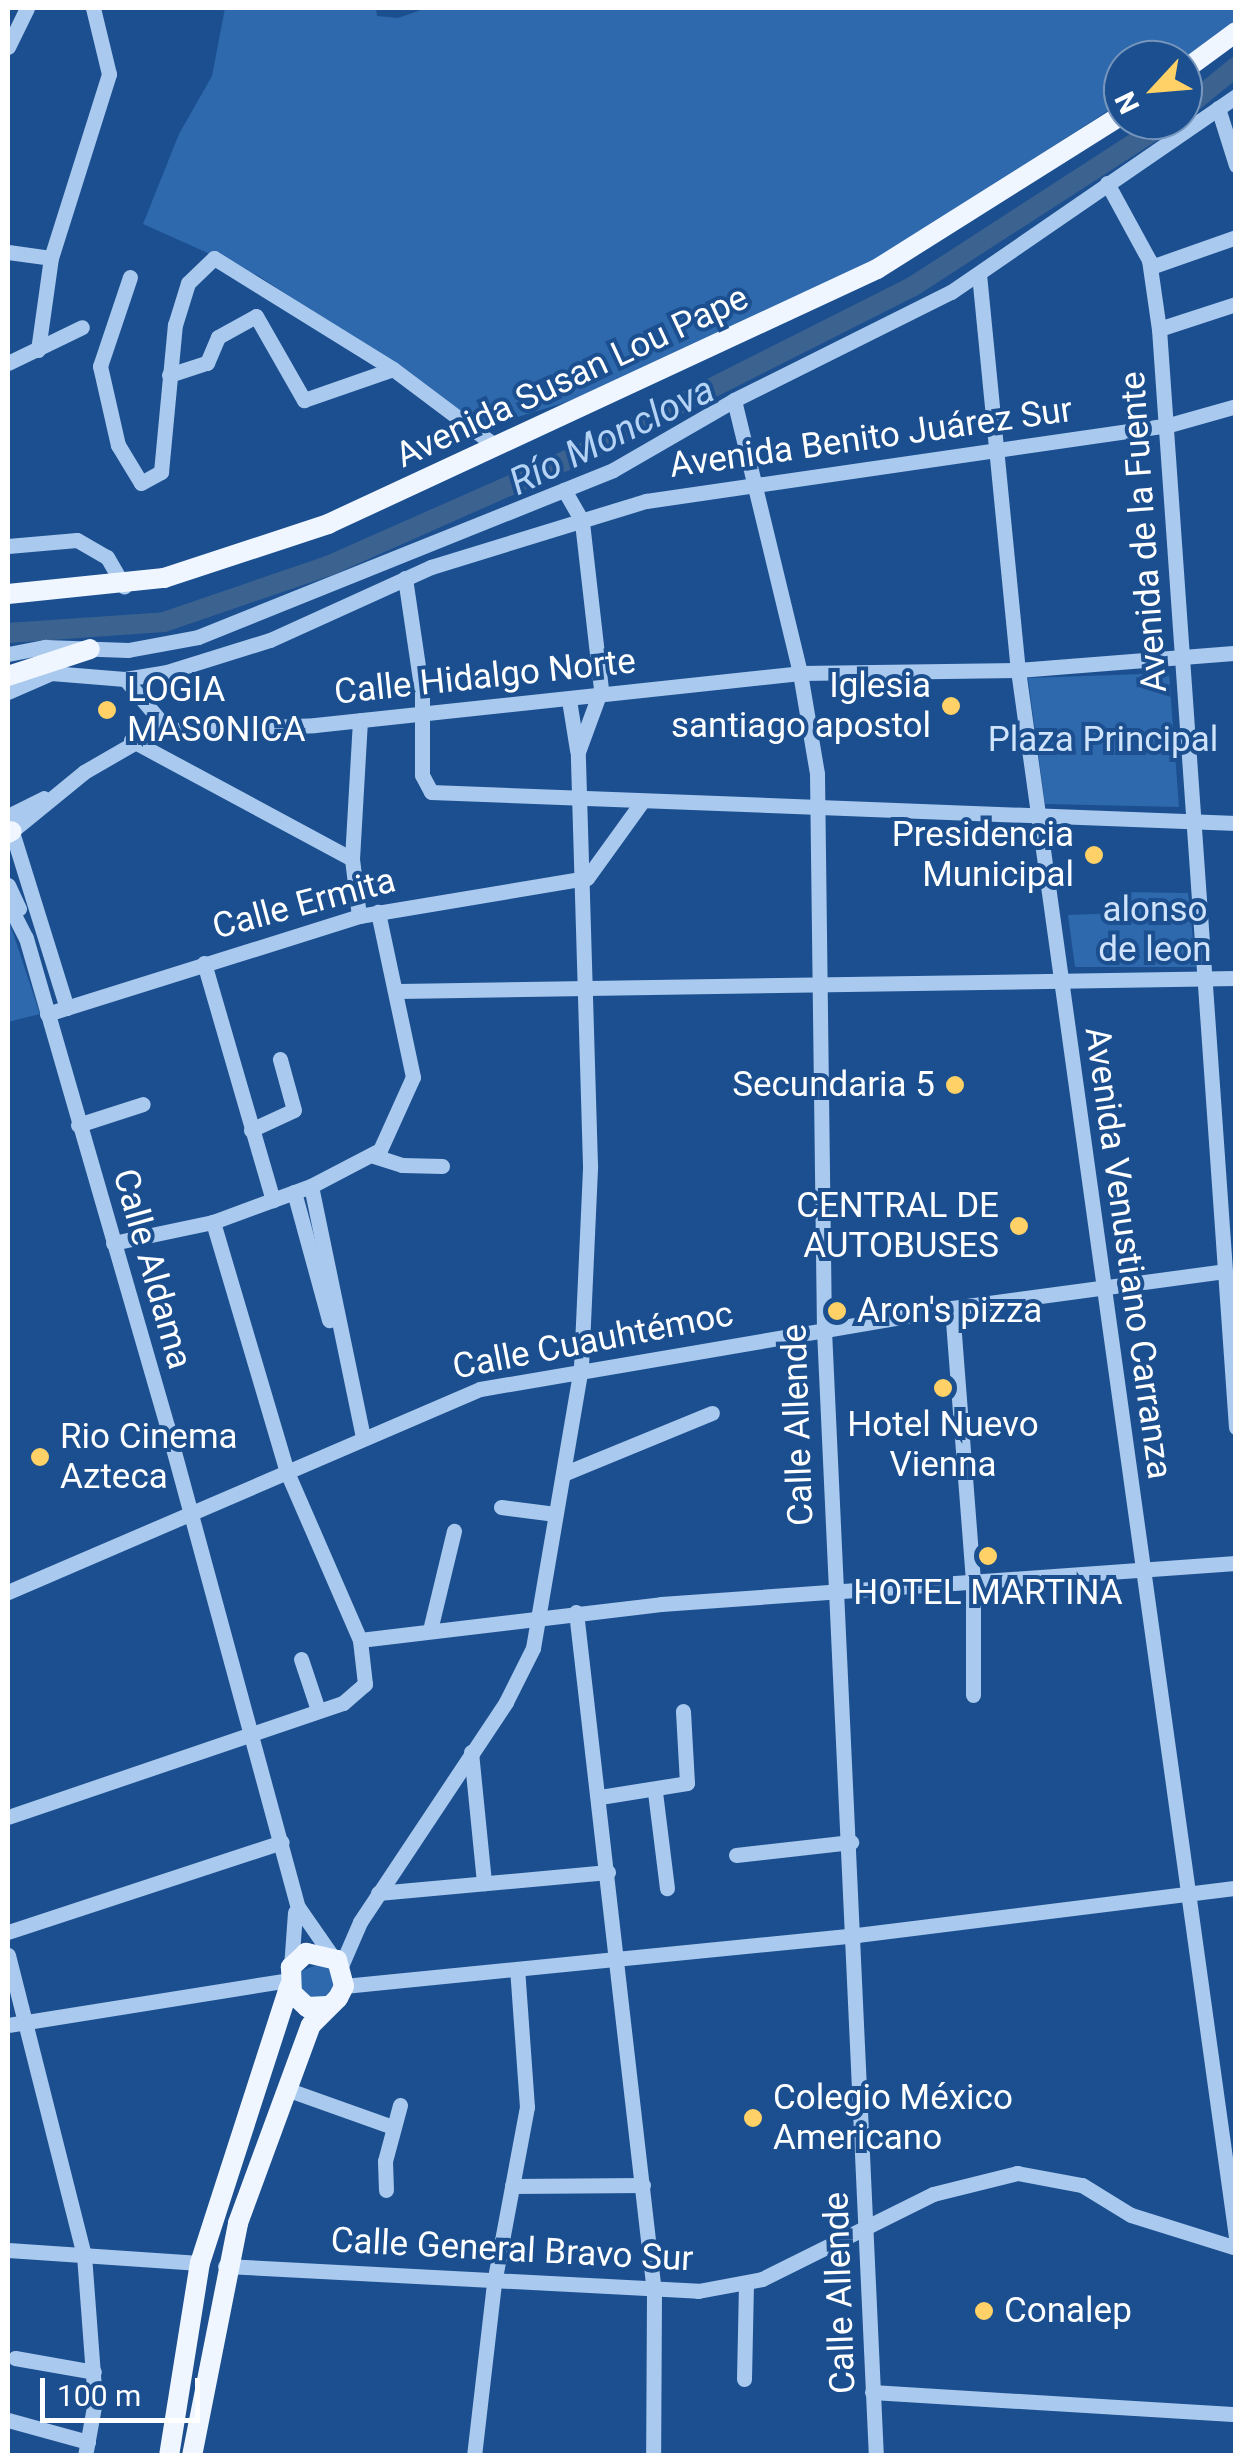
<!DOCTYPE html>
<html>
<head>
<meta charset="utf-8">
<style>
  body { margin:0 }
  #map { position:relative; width:1243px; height:2463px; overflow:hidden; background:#1b4f8f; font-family:Roboto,sans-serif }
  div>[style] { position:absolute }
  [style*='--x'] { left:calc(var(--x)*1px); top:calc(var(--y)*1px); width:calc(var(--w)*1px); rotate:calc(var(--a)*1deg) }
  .green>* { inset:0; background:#2e69ad }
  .river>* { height:20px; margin:-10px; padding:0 10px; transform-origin:10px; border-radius:10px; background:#3c6290 }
  .minor>* { height:15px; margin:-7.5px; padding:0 7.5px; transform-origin:7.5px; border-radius:7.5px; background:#a9c9ee }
  .major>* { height:20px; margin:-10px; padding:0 10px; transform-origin:10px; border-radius:10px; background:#f0f6ff }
  .dots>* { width:28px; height:28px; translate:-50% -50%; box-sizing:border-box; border:5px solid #1b4f8f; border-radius:50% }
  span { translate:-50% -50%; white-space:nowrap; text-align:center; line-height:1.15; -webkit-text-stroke:8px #1b4f8f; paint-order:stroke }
  .street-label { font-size:35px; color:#fff }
  .poi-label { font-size:35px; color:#fff }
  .right { translate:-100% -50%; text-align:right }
  .left { translate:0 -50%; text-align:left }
  .park-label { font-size:35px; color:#cfe3fa }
  .water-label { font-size:38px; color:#b5d3f5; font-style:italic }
  .frame { position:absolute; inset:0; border:10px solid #fff; pointer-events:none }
  .north { position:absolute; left:1103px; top:40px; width:100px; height:100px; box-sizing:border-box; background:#1b4f8f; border:2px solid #7695bc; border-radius:50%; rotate:244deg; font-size:28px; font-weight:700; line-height:40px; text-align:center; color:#fff }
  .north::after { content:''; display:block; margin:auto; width:35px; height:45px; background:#ffd166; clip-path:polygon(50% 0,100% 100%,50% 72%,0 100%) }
  .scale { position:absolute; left:40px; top:2378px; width:160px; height:45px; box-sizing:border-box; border:5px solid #fff; border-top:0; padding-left:12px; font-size:30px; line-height:35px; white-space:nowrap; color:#fff; -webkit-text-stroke:8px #1b4f8f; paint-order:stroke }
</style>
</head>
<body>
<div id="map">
  <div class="green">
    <div style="clip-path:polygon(225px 8px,376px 8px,377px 16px,398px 18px,427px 8px,1235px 8px,1235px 21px,1181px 60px,1123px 60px,1123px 101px,896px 248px,795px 301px,570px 401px,485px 427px,259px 276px,143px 224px,179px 134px,212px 76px)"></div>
    <div style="clip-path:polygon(1169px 673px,1179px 807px,1045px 804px,1028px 678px)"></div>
    <div style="clip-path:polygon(1120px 892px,1188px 893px,1196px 967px,1075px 967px,1068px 915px,1119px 913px)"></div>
    <div style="clip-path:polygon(8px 918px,40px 1014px,8px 1022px)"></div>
    <div style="clip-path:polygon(324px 1962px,338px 1977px,326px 2001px,302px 1996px,299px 1972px)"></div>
  </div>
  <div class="river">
    <div style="--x:1183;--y:110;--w:68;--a:-39.1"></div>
    <div style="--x:8;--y:633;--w:156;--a:-4"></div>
    <div style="--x:164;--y:622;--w:173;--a:-18.9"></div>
    <div style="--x:328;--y:566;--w:274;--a:-23.9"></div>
    <div style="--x:579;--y:455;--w:373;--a:-26.8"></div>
    <div style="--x:912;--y:287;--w:307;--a:-32.9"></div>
  </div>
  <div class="minor">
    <div style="--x:8;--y:47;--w:43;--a:-64"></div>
    <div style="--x:1218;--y:108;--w:60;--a:72.5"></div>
    <div style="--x:1107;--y:183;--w:88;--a:61.4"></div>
    <div style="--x:1149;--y:260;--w:70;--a:81.8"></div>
    <div style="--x:1159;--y:329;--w:1101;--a:85.99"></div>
    <div style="--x:8;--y:252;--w:43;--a:7.9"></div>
    <div style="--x:1151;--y:267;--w:90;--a:-19.4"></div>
    <div style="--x:979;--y:274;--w:398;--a:84.4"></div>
    <div style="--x:1018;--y:670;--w:1582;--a:82.08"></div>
    <div style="--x:130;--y:277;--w:94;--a:108.6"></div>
    <div style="--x:100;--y:366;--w:81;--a:77.2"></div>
    <div style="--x:118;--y:445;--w:44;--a:58.8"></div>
    <div style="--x:141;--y:483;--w:23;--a:-29"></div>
    <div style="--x:161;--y:472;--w:148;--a:-84.6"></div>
    <div style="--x:175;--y:325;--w:44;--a:-72.8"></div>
    <div style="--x:188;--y:283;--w:36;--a:-44"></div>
    <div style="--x:214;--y:258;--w:211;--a:31.8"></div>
    <div style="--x:393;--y:369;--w:130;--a:36.9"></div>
    <div style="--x:1159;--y:329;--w:81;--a:-18"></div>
    <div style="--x:38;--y:350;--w:93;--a:-82"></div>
    <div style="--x:51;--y:258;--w:193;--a:-72.5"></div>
    <div style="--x:109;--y:74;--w:68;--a:-103.6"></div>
    <div style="--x:8;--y:363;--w:82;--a:-25.9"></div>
    <div style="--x:169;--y:375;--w:40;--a:-18"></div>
    <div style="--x:207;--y:363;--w:28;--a:-67"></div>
    <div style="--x:218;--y:337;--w:43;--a:-28.9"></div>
    <div style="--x:256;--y:316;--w:97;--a:60.3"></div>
    <div style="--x:304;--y:400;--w:94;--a:-19.2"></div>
    <div style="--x:734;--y:400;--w:281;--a:76.4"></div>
    <div style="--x:800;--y:673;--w:102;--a:80.4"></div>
    <div style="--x:817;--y:774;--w:556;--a:89.28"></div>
    <div style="--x:824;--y:1330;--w:1127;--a:87.36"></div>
    <div style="--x:8;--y:546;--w:69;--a:-5"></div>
    <div style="--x:77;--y:540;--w:34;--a:30"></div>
    <div style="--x:107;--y:557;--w:34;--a:60"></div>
    <div style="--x:405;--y:578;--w:116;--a:81.6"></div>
    <div style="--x:422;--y:693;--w:82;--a:90"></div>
    <div style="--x:422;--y:775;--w:19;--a:62"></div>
    <div style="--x:431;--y:792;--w:806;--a:2.21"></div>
    <div style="--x:8;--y:654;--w:38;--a:-11"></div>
    <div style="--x:45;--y:647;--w:83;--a:2.1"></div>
    <div style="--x:128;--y:650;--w:71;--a:-10.5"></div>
    <div style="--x:198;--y:637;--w:447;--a:-21.9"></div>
    <div style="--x:613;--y:470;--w:140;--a:-30"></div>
    <div style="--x:734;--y:400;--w:242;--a:-26.5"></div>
    <div style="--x:951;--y:292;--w:346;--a:-34.5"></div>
    <div style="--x:125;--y:679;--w:67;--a:49.9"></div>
    <div style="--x:8;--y:692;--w:47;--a:-23.8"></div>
    <div style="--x:51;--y:673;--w:74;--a:4.6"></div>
    <div style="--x:125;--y:679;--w:43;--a:-9.5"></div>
    <div style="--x:167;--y:672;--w:108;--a:-17.3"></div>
    <div style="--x:270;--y:640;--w:177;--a:-24.4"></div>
    <div style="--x:431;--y:567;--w:225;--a:-17.1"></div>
    <div style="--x:646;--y:501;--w:528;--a:-8.27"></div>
    <div style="--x:1169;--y:425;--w:70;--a:-15.8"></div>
    <div style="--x:569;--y:700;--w:51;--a:80.9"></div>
    <div style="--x:131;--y:740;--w:251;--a:28.3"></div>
    <div style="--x:8;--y:816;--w:40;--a:-26.6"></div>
    <div style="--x:8;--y:819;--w:198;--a:72.7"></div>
    <div style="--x:12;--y:831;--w:93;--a:-39.3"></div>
    <div style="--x:84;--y:772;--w:82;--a:-30"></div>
    <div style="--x:155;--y:731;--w:160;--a:-2.1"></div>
    <div style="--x:315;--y:725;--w:488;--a:-6.1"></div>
    <div style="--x:800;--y:673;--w:218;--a:-0.8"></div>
    <div style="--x:1018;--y:670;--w:219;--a:-4.5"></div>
    <div style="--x:8;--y:885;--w:26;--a:65"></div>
    <div style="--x:8;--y:903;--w:39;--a:63"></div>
    <div style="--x:26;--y:938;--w:508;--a:73.88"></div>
    <div style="--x:167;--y:1426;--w:499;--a:74.8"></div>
    <div style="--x:298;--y:1907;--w:60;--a:55.2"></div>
    <div style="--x:359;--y:916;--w:57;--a:-97"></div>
    <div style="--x:352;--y:859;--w:139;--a:-86.7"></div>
    <div style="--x:204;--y:963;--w:247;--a:73.8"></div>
    <div style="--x:398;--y:991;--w:838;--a:-0.89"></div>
    <div style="--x:47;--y:1014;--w:327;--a:-17.4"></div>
    <div style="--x:359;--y:916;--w:231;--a:-9.5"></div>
    <div style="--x:587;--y:878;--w:92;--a:-54.2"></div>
    <div style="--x:78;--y:1125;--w:68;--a:-17.9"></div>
    <div style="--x:251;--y:1130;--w:47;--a:-24.9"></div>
    <div style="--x:294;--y:1110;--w:53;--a:-105.4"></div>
    <div style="--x:374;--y:1156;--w:29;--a:18"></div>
    <div style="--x:402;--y:1165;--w:40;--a:1.4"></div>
    <div style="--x:311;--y:1186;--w:257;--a:78.3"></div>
    <div style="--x:294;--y:1192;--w:133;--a:74.7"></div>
    <div style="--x:113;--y:1243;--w:102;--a:-11.9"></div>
    <div style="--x:213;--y:1222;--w:104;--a:-20.2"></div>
    <div style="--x:311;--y:1186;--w:78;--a:-27.6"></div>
    <div style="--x:380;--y:1150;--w:80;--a:-65.7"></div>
    <div style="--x:413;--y:1077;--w:169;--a:-102"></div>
    <div style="--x:952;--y:1308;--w:273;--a:85.6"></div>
    <div style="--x:973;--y:1580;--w:115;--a:90"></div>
    <div style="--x:563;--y:1474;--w:161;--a:-22.3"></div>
    <div style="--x:501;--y:1507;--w:55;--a:7.3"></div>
    <div style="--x:8;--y:1592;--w:514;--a:-23.27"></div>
    <div style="--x:480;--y:1389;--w:479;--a:-9.7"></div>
    <div style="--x:952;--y:1308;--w:275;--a:-7.7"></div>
    <div style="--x:576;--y:1612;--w:684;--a:83.46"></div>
    <div style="--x:654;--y:2292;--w:164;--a:90.3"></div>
    <div style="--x:430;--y:1630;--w:102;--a:-76.4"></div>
    <div style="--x:360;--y:1640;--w:303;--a:-6.8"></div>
    <div style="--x:661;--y:1604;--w:576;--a:-4.08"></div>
    <div style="--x:301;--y:1659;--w:54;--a:71.6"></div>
    <div style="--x:471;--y:1752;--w:132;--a:84.3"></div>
    <div style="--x:655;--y:1792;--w:97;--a:82.9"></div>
    <div style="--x:600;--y:1797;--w:88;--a:-9.1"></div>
    <div style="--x:687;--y:1783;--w:72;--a:-93.2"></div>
    <div style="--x:8;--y:1817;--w:354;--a:-18.8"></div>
    <div style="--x:343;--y:1703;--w:29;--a:-41"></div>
    <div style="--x:365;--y:1684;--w:44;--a:-96.5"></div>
    <div style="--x:360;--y:1640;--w:183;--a:-113.5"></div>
    <div style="--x:287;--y:1472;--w:261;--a:-106.5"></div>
    <div style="--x:736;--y:1855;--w:116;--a:-6.4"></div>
    <div style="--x:378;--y:1893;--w:231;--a:-5.2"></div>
    <div style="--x:8;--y:1932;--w:288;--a:-18.2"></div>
    <div style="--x:8;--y:1955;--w:309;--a:75.8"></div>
    <div style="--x:84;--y:2255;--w:146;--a:85.7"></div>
    <div style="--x:95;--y:2401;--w:56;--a:100.3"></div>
    <div style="--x:341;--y:1966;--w:48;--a:-66.6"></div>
    <div style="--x:360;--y:1922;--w:264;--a:-56.4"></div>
    <div style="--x:506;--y:1702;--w:60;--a:-63.4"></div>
    <div style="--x:533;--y:1648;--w:285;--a:-80.3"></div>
    <div style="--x:581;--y:1367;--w:202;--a:-87.4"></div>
    <div style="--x:590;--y:1165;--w:413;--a:-91.7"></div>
    <div style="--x:578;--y:752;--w:67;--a:-69.9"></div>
    <div style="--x:601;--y:689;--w:169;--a:-96.5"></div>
    <div style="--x:582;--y:521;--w:36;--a:-120"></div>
    <div style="--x:291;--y:1967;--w:55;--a:-85.8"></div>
    <div style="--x:344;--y:1986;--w:516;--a:-5.68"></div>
    <div style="--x:857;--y:1935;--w:382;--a:-7.1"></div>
    <div style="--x:8;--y:2025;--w:284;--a:-9.1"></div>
    <div style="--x:286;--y:2089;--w:114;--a:19.6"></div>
    <div style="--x:512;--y:2186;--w:131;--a:-0.4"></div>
    <div style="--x:386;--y:2190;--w:29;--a:-92"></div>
    <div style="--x:385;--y:2161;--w:58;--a:-75"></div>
    <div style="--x:8;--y:2250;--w:192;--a:3.9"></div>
    <div style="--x:225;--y:2266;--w:474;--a:3"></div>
    <div style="--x:698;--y:2291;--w:65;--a:-10.6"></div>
    <div style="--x:762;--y:2279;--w:191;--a:-26.4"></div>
    <div style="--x:933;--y:2194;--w:87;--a:-14"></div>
    <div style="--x:1017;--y:2173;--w:66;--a:10.5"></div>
    <div style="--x:1082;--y:2185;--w:57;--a:31.5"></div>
    <div style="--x:1131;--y:2215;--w:110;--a:17.4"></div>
    <div style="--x:15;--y:2358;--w:80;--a:10"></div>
    <div style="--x:744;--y:2379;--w:95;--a:-88.8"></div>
    <div style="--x:872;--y:2392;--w:365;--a:3.5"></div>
    <div style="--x:8;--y:2420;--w:83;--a:15.4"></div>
    <div style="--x:474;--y:2456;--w:174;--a:-83.4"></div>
    <div style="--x:494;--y:2283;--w:179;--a:-79.4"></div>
    <div style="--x:527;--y:2107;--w:138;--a:-94.1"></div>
  </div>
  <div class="major">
    <div style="--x:1183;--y:71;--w:66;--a:-36.3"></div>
    <div style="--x:8;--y:594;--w:157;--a:-5.9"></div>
    <div style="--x:164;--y:578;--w:173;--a:-18.2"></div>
    <div style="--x:328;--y:524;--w:605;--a:-24.91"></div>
    <div style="--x:877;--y:269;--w:291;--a:-32.2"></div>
    <div style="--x:8;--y:676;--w:86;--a:-18.2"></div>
    <div style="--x:8;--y:833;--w:4;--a:-27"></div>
    <div style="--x:169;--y:2456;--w:195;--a:-80.9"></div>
    <div style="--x:200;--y:2263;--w:290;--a:-72.1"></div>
    <div style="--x:192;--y:2456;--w:237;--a:-78.8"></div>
    <div style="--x:238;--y:2223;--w:211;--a:-69.8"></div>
    <div style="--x:311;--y:2025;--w:38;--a:-45"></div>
    <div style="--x:338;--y:1998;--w:13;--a:-63"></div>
    <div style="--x:344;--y:1986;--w:27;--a:-105"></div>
    <div style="--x:337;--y:1960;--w:32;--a:-167"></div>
    <div style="--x:306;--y:1953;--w:21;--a:137"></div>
    <div style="--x:291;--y:1967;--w:26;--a:88"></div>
    <div style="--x:292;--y:1993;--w:21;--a:43"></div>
    <div style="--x:307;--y:2007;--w:20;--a:-3"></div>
  </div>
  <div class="dots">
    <div style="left:951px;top:706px;background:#ffd166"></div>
    <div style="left:107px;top:710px;background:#ffd166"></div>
    <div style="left:1094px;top:855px;background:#ffd166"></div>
    <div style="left:955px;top:1085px;background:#ffd166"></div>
    <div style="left:1019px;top:1226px;background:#ffd166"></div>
    <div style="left:837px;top:1311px;background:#ffd166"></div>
    <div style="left:943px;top:1388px;background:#ffd166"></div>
    <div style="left:40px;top:1457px;background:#ffd166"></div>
    <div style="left:988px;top:1556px;background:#ffd166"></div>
    <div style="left:753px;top:2118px;background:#ffd166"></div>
    <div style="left:984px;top:2311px;background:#ffd166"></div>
  </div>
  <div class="street-label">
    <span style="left:572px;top:377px;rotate:-25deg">Avenida Susan Lou Pape</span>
    <span style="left:871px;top:438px;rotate:-8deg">Avenida Benito Juárez Sur</span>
    <span style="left:1144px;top:532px;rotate:-94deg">Avenida de la Fuente</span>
    <span style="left:485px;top:677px;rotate:-6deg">Calle Hidalgo Norte</span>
    <span style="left:304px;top:904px;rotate:-15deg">Calle Ermita</span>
    <span style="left:1128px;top:1253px;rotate:82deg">Avenida Venustiano Carranza</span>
    <span style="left:152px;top:1269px;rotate:74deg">Calle Aldama</span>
    <span style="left:593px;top:1341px;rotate:-11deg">Calle Cuauhtémoc</span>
    <span style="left:798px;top:1425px;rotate:-92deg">Calle Allende</span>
    <span style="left:512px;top:2250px;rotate:3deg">Calle General Bravo Sur</span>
    <span style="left:840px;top:2293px;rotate:-92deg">Calle Allende</span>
  </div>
  <div class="poi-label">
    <span class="right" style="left:931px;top:706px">Iglesia<br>santiago apostol</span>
    <span class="left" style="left:127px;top:710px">LOGIA<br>MASONICA</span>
    <span class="right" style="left:1074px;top:855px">Presidencia<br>Municipal</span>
    <span class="right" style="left:935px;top:1085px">Secundaria 5</span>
    <span class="right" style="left:999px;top:1226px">CENTRAL DE<br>AUTOBUSES</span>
    <span class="left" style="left:857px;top:1311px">Aron's pizza</span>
    <span style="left:943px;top:1445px">Hotel Nuevo<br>Vienna</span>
    <span class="left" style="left:60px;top:1457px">Rio Cinema<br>Azteca</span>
    <span style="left:988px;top:1593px">HOTEL MARTINA</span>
    <span class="left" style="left:773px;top:2118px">Colegio México<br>Americano</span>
    <span class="left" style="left:1004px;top:2311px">Conalep</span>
  </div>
  <div class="park-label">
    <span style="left:1103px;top:740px">Plaza Principal</span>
    <span style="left:1155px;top:930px">alonso<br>de leon</span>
  </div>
  <div class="water-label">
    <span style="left:612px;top:436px;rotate:-26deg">Río Monclova</span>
  </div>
  <div class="frame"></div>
  <div class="north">N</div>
  <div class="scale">100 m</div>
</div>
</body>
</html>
